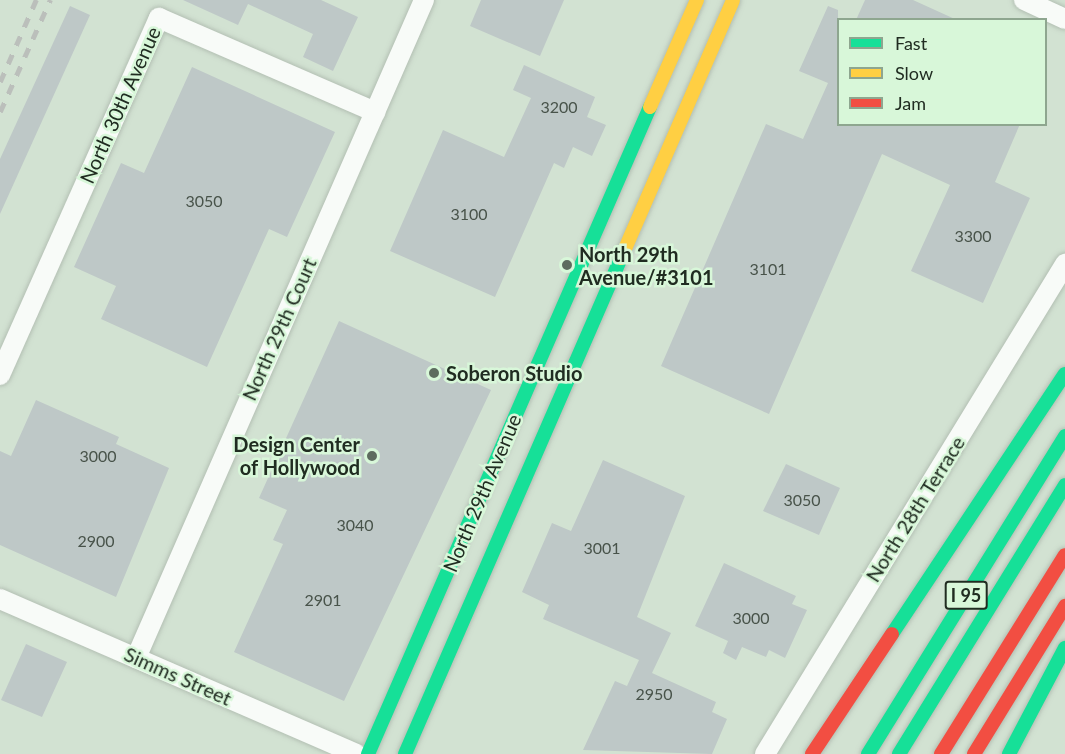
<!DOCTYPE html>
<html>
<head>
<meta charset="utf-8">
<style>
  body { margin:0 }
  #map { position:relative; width:1065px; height:754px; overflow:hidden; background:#d2e2d2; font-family:Lato,sans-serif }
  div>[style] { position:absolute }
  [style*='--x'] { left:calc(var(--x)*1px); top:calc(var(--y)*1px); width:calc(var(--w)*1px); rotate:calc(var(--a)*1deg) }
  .building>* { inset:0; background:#bec8c7 }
  .roads { filter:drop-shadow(0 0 2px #b3bfb3) drop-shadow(0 0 2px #b3bfb3) }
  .street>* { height:20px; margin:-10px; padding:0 10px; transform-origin:10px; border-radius:10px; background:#f8fbf8 }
  .fast>* { height:14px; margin:-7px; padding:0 7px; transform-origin:7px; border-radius:7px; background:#16e098 }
  .slow>* { height:14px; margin:-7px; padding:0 7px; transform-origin:7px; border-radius:7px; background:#ffcf43 }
  .jam>* { height:14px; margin:-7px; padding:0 7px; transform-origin:7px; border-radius:7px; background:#f24e42 }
  .rail>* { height:4.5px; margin-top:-2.25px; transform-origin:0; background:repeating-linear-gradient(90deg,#bbbfbb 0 10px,transparent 0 20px) }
  .dots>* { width:16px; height:16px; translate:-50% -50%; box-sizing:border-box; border:3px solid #d8f7d9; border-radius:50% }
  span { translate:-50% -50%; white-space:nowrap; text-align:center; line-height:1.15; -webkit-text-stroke:5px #d8f7d9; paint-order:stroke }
  .number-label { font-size:16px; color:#48534a }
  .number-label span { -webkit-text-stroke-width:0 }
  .shield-label span { padding:2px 4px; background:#d8f7d9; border:2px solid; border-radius:4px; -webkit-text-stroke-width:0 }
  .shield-label { font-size:18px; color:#202c21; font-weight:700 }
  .street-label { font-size:20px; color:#202c21 }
  .poi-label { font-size:20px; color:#202c21; font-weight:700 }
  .left { translate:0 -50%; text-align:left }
  .right { translate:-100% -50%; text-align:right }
  .legend { position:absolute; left:837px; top:18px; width:210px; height:108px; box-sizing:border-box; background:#d8f7d9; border:2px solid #8ea68f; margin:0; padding:8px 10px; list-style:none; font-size:18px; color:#202c21 }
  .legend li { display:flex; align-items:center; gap:12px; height:30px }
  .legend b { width:30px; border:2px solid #8ea68f }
</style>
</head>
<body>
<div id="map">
  <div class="building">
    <div style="clip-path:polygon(183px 0,321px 0,358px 17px,333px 71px,303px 57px,313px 34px,248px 4px,238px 25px)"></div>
    <div style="clip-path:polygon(481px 0,564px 0,540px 56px,470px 26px)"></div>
    <div style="clip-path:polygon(865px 0,913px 0,957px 20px,856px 20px)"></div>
    <div style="clip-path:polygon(70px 6px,90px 15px,0 214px,0 159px)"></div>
    <div style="clip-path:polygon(828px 6px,838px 10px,838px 124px,1020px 124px,995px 182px,1030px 198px,983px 303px,911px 271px,950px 185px,882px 154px,769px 414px,661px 366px,766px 124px,803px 139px,828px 83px,799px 71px)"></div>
    <div style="clip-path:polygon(524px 65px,595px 97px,587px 117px,606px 125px,592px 156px,573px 147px,564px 168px,554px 163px,495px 297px,390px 251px,443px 130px,504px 157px,531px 98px,513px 90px)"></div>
    <div style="clip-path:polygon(192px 67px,335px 132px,287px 237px,269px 229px,207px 367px,101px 319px,116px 286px,74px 267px,121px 163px,144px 173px)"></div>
    <div style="clip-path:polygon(339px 321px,491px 390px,344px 701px,234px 652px,283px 544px,273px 540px,287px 510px,259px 498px)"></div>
    <div style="clip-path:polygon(36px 400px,119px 437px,116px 444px,169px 468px,116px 597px,0 545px,0 451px,11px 456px)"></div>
    <div style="clip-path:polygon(603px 460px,685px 496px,637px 617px,671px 633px,652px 673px,716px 702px,712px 712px,727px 719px,712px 754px,583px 750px,615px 681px,627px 686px,639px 660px,543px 619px,549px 605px,522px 592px,552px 523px,571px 531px)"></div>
    <div style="clip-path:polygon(786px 464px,840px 488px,819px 535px,763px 511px)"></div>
    <div style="clip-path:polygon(724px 563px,796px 596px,792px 604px,807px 610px,785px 658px,769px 650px,766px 657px,742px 647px,736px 660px,723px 653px,728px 641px,695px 626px)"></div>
    <div style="clip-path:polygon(26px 644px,67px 662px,42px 717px,1px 700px)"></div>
  </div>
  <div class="roads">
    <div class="street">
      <div style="--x:1024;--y:0;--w:45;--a:24.9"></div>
      <div style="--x:0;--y:375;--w:391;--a:-66"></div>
      <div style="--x:159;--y:18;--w:236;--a:23.5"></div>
      <div style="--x:0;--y:599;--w:388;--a:23.5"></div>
      <div style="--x:136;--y:658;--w:718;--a:-66.36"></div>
      <div style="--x:765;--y:754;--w:575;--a:-58.52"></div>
    </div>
    <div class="fast">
      <div style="--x:892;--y:634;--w:312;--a:-56.4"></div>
      <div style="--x:368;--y:754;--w:706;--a:-66.45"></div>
      <div style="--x:405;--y:754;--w:541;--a:-66.47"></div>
      <div style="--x:868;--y:754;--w:374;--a:-58.2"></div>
      <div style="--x:899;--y:754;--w:316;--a:-58.3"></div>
      <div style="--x:1009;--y:754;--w:120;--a:-62.2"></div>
    </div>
    <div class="slow">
      <div style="--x:650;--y:107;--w:117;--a:-66.3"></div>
      <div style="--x:621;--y:258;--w:281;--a:-66.5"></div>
    </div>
    <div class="jam">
      <div style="--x:812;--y:754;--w:144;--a:-56.3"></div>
      <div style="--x:941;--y:754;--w:234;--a:-58.1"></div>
      <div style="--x:974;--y:754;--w:174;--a:-58.4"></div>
    </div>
  </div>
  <div class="rail">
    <div style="--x:0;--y:82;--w:90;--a:-66.3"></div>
    <div style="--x:0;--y:112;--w:123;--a:-65.9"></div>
  </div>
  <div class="dots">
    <div style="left:567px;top:265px;background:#5e6c5f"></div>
    <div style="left:434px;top:373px;background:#5e6c5f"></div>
    <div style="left:372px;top:456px;background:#5e6c5f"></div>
  </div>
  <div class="number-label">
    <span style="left:559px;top:107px">3200</span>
    <span style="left:204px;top:201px">3050</span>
    <span style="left:469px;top:214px">3100</span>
    <span style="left:973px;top:236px">3300</span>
    <span style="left:768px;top:269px">3101</span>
    <span style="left:98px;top:456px">3000</span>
    <span style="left:802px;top:500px">3050</span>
    <span style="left:355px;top:525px">3040</span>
    <span style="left:96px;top:541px">2900</span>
    <span style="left:602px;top:548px">3001</span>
    <span style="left:323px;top:600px">2901</span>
    <span style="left:751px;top:618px">3000</span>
    <span style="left:654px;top:694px">2950</span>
  </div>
  <div class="shield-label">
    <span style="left:966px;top:595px">I 95</span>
  </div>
  <div class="street-label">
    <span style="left:120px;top:105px;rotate:-66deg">North 30th Avenue</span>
    <span style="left:279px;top:329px;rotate:-66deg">North 29th Court</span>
    <span style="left:482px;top:493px;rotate:-67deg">North 29th Avenue</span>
    <span style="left:915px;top:509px;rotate:-58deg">North 28th Terrace</span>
    <span style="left:178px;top:676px;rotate:24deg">Simms Street</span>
  </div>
  <div class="poi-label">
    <span class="left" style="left:579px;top:266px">North 29th<br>Avenue/#3101</span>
    <span class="left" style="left:446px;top:373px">Soberon Studio</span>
    <span class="right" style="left:360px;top:456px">Design Center<br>of Hollywood</span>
  </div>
  <ul class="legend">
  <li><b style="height:8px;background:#16e098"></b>Fast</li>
  <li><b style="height:8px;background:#ffcf43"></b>Slow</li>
  <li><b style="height:8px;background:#f24e42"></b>Jam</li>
  </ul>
</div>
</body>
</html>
